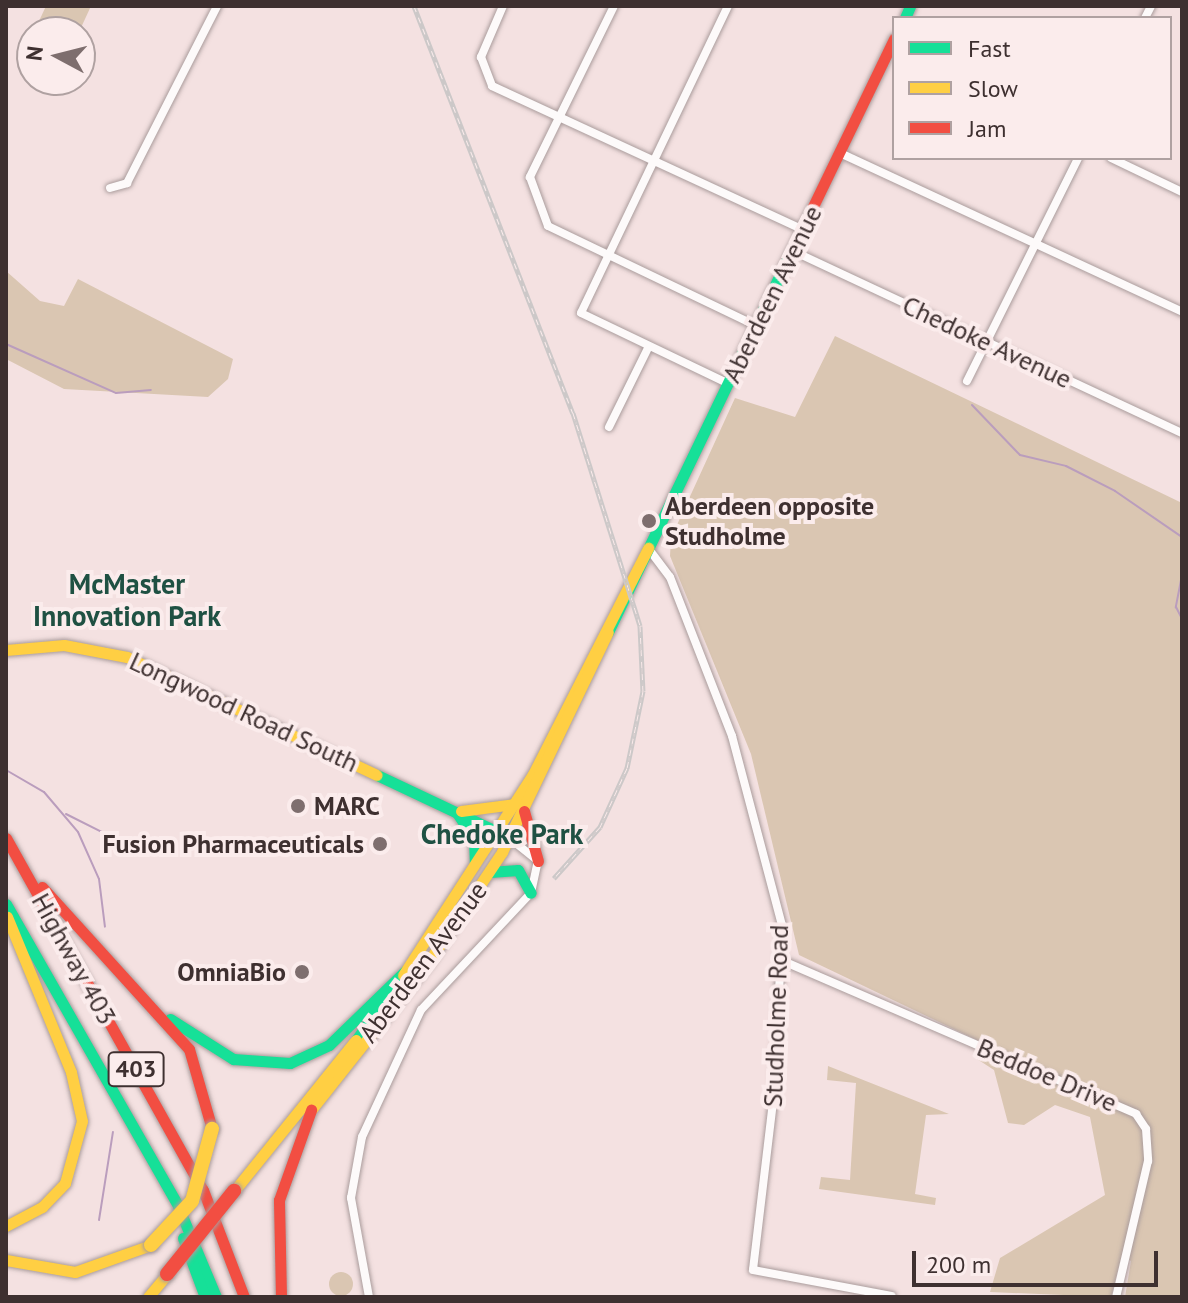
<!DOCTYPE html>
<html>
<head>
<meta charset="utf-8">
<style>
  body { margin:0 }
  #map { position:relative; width:1188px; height:1303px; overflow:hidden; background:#f4e1e1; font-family:"PT Sans",sans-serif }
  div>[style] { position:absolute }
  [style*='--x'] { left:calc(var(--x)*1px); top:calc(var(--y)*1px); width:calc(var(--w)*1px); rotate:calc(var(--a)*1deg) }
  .green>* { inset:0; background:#dac6b2 }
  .round { border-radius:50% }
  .stream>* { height:2px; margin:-1px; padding:0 1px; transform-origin:1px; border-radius:1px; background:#ba9dbd }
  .roads { filter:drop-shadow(0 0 2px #aa9c9c) drop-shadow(0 0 2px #aa9c9c) }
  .street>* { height:8px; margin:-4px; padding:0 4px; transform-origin:4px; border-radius:4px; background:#fdfafa }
  .fast>* { height:11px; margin:-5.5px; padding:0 5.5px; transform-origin:5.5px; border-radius:5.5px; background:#16e098 }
  .slow>* { height:11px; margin:-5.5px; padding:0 5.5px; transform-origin:5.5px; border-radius:5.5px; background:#ffcf43 }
  .jam>* { height:11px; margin:-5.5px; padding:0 5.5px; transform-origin:5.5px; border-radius:5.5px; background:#f24e42 }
  .rail>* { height:5px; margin-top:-2.5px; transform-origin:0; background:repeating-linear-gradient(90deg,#fbecec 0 6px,#ccc8c8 0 12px); box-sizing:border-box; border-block:2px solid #ccc8c8 }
  .bridges { filter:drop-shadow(0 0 2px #aa9c9c) drop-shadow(0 0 2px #aa9c9c) }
  .slow-bridge>* { height:14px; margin:-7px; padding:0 7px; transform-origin:7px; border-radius:7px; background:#ffcf43 }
  .jam-bridge>* { height:14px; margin:-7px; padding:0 7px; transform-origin:7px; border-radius:7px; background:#f24e42 }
  .dots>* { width:22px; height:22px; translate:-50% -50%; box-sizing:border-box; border:4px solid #fbecec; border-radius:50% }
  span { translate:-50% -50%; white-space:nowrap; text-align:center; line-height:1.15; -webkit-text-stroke:8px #fbecec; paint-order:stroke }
  .shield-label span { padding:2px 6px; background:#fbecec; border:2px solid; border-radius:6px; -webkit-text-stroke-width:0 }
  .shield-label { font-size:24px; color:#3e3030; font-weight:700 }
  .street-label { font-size:26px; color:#3e3030 }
  .poi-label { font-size:26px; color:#3e3030; font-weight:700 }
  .left { translate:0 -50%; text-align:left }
  .right { translate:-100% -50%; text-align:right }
  .neighbourhood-label { font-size:28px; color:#1f5143; font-weight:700 }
  .frame { position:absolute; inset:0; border:8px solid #3e3030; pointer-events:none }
  .legend { position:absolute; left:892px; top:16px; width:280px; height:144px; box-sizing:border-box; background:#fbecec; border:2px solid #afa1a1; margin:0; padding:10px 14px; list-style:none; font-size:24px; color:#3e3030 }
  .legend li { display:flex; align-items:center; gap:16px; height:40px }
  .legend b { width:40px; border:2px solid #afa1a1 }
  .north { position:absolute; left:16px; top:16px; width:80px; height:80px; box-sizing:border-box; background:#fbecec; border:2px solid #afa1a1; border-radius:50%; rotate:277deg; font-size:22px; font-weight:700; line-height:32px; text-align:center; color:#3e3030 }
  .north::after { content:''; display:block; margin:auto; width:28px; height:36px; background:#7e6e6e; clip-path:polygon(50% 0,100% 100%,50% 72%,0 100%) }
  .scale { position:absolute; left:912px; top:1251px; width:246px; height:36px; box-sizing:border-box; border:4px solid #3e3030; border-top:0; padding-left:10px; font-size:24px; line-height:28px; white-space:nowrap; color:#3e3030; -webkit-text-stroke:6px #fbecec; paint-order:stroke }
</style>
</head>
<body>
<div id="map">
  <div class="green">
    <div style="clip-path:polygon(46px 6px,91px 6px,79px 32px,34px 32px)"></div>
    <div style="clip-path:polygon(6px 271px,40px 301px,64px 306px,78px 279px,233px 359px,228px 379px,208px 397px,64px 389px,6px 359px)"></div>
    <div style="clip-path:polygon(835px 336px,1182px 503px,1182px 1297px,1125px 1297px,1131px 1261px,1122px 1255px,1111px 1297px,990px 1292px,1000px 1258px,1105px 1195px,1090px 1117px,1055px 1105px,1024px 1125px,1008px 1123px,994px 1070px,977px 1059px,985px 1044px,799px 955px,751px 754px,670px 556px,671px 538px,735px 398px,795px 417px)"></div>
    <div style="clip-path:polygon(828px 1066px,949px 1114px,926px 1115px,915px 1194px,936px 1198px,935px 1205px,819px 1189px,821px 1177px,850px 1180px,856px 1083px,827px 1080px)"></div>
    <div class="round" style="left:329px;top:1272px;width:24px;height:24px"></div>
  </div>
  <div class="stream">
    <div style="--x:6;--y:344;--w:120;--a:24"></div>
    <div style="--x:116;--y:393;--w:35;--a:-5"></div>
    <div style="--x:972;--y:405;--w:69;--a:46.2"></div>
    <div style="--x:1020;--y:455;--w:47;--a:13.4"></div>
    <div style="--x:1066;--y:466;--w:55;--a:27"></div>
    <div style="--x:1115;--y:491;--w:81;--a:34.5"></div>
    <div style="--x:1182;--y:575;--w:33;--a:101"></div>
    <div style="--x:1176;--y:607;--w:13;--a:63"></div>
    <div style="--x:6;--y:770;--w:44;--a:30.1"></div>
    <div style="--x:44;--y:792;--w:52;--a:49.6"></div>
    <div style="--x:78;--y:832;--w:51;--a:65.9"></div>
    <div style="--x:99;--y:879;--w:48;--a:82.9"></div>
    <div style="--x:66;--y:814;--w:42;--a:26.6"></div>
    <div style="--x:99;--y:1220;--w:89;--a:-81"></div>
  </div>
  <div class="roads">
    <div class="street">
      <div style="--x:503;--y:6;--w:56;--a:113.3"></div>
      <div style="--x:481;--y:57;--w:31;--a:69"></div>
      <div style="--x:492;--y:86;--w:343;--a:24.8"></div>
      <div style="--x:614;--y:6;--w:191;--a:116.2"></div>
      <div style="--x:530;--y:177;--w:52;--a:69.8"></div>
      <div style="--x:548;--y:226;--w:232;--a:25.6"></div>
      <div style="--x:728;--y:6;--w:340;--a:115.6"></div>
      <div style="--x:581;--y:313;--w:164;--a:25.6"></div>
      <div style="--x:1145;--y:18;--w:13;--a:-63"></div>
      <div style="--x:840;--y:153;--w:377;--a:24.9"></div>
      <div style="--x:1111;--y:158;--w:79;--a:25.6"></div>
      <div style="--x:110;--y:188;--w:18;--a:-16"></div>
      <div style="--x:127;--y:183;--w:199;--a:-63"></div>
      <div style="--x:793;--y:251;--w:429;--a:25.1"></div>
      <div style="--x:967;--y:381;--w:249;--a:-63.5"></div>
      <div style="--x:609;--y:427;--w:90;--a:-63.7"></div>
      <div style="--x:648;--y:548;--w:36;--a:53"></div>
      <div style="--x:670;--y:577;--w:171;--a:68.7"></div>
      <div style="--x:732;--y:736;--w:196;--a:75.2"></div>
      <div style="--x:782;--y:925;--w:160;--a:92.5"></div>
      <div style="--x:775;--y:1085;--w:186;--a:96.8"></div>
      <div style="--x:753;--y:1270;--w:141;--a:10.6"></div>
      <div style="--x:783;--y:961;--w:385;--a:23.4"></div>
      <div style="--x:1136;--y:1114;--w:18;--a:56"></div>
      <div style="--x:1146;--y:1129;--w:32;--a:86"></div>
      <div style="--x:1148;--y:1161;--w:140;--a:103.2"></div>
      <div style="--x:369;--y:1297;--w:101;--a:-100.3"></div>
      <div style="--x:351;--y:1198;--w:62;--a:-79.8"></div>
      <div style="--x:362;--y:1137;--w:140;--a:-65.1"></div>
      <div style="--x:421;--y:1010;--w:161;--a:-46.8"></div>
      <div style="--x:531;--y:893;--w:33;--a:-78"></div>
      <div style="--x:538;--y:861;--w:36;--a:-141"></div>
    </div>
    <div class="fast">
      <div style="--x:905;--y:18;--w:13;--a:-67"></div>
      <div style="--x:608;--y:632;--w:422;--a:-64.3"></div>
      <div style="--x:377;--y:775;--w:140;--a:25.3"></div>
      <div style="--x:457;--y:813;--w:30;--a:56"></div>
      <div style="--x:474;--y:838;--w:25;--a:88"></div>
      <div style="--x:490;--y:872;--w:28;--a:-4"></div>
      <div style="--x:518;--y:870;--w:26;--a:61"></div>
      <div style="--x:6;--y:904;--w:348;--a:60.3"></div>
      <div style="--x:178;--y:1206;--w:99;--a:67.3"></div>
      <div style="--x:170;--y:1019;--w:75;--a:32.4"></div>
      <div style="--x:233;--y:1059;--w:57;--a:4"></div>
      <div style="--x:290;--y:1063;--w:43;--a:-24.8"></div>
      <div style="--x:329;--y:1045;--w:107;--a:-44.2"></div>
      <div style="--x:356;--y:1040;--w:63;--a:-54"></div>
      <div style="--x:183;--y:1238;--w:63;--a:69.6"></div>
    </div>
    <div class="slow">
      <div style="--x:6;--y:650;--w:58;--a:-4.9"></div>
      <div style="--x:64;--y:645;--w:64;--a:10.8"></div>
      <div style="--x:127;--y:657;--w:276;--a:25.3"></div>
      <div style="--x:461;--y:811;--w:53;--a:-7.5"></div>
      <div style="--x:403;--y:975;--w:239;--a:-57.1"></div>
      <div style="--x:533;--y:774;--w:254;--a:-63"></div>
      <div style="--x:311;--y:1110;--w:190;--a:-51.6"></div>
      <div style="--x:429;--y:961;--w:131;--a:-56.2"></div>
      <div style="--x:502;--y:852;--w:244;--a:-64.3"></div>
      <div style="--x:234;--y:1191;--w:194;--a:-51.1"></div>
      <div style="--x:6;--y:1226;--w:41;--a:-27.8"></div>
      <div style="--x:42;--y:1207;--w:33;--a:-46"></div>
      <div style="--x:65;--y:1183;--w:64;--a:-74.7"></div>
      <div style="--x:82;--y:1121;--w:50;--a:-102.7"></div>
      <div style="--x:71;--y:1072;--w:168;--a:-112.4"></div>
      <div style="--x:6;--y:1260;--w:70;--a:9.9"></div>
      <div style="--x:75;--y:1272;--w:81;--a:-19.6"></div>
      <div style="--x:148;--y:1297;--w:30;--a:-50"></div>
    </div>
    <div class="jam">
      <div style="--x:791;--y:252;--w:237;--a:-64.2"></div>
      <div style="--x:524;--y:811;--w:52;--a:74.4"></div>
      <div style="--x:6;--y:838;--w:403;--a:60.8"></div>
      <div style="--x:203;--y:1190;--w:115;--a:69"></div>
      <div style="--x:42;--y:887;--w:219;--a:47.8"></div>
      <div style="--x:189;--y:1049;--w:83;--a:74"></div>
      <div style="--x:281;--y:1297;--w:97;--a:-91.2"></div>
      <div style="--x:279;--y:1200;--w:96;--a:-70.4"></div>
    </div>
  </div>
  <div class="rail">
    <div style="--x:414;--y:6;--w:437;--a:68.7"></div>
    <div style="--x:573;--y:413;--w:223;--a:72.5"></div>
    <div style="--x:640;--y:626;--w:65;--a:87.4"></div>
    <div style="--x:643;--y:691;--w:79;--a:101.7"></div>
    <div style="--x:627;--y:768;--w:65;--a:114.6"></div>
    <div style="--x:600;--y:827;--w:69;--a:132"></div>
  </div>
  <div class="bridges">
    <div class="slow-bridge">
      <div style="--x:151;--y:1245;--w:60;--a:-47"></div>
      <div style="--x:192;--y:1201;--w:75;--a:-74.5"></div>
    </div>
    <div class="jam-bridge">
      <div style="--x:167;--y:1274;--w:107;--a:-51.1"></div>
    </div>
  </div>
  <div class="dots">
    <div style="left:649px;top:521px;background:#7e6e6e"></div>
    <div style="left:298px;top:806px;background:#7e6e6e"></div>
    <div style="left:380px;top:844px;background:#7e6e6e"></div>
    <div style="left:302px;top:972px;background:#7e6e6e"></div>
  </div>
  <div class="shield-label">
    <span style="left:136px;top:1069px">403</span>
  </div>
  <div class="street-label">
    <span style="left:772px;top:294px;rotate:-64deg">Aberdeen Avenue</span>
    <span style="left:987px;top:342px;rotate:25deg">Chedoke Avenue</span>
    <span style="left:244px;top:712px;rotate:25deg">Longwood Road South</span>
    <span style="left:74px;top:959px;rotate:61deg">Highway 403</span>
    <span style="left:423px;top:962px;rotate:-53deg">Aberdeen Avenue</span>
    <span style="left:776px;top:1016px;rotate:-88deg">Studholme Road</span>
    <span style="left:1047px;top:1075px;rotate:23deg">Beddoe Drive</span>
  </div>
  <div class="poi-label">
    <span class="left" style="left:665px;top:521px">Aberdeen opposite<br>Studholme</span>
    <span class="left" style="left:314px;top:806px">MARC</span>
    <span class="right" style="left:364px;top:844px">Fusion Pharmaceuticals</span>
    <span class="right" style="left:286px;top:972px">OmniaBio</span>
  </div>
  <div class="neighbourhood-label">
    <span style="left:127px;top:600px">McMaster<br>Innovation Park</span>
    <span style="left:502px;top:834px">Chedoke Park</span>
  </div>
  <div class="frame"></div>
  <ul class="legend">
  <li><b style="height:10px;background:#16e098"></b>Fast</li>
  <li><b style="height:10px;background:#ffcf43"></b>Slow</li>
  <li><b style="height:10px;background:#f24e42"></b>Jam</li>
  </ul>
  <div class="north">N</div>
  <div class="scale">200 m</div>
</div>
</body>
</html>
